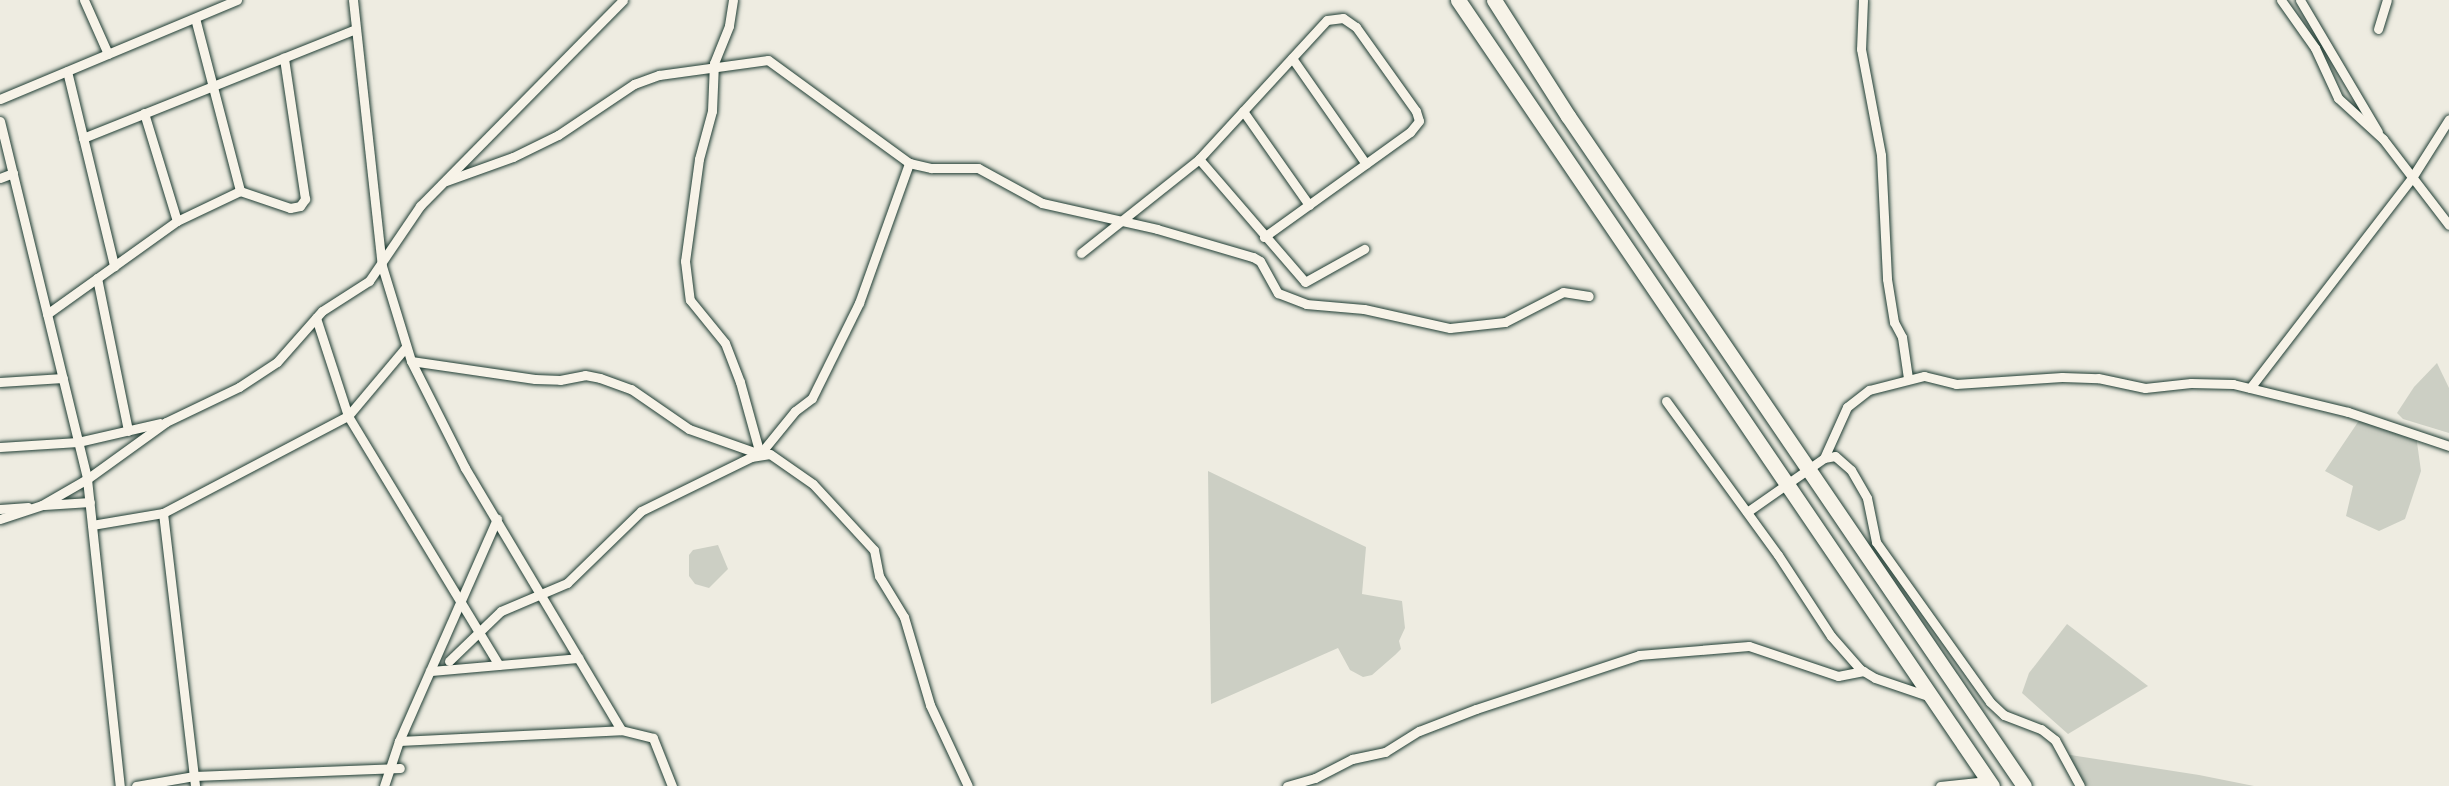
<!DOCTYPE html>
<html>
<head>
<meta charset="utf-8">
<style>
  body { margin:0 }
  #map { position:relative; width:2449px; height:786px; overflow:hidden; background:#eeece1; font-family:"Balsamiq Sans",sans-serif }
  div>[style] { position:absolute }
  [style*='--x'] { left:calc(var(--x)*1px); top:calc(var(--y)*1px); width:calc(var(--w)*1px); rotate:calc(var(--a)*1deg) }
  .green>* { inset:0; background:#cccfc4 }
  .roads { filter:drop-shadow(0 0 2px #1f3d34) drop-shadow(0 0 2px #1f3d34) }
  .minor>* { height:9px; margin:-4.5px; padding:0 4.5px; transform-origin:4.5px; border-radius:4.5px; background:#f7f3e8 }
  .trunk>* { height:15px; margin:-7.5px; padding:0 7.5px; transform-origin:7.5px; border-radius:7.5px; background:#f7f3e8 }
  span { translate:-50% -50%; white-space:nowrap; text-align:center; line-height:1.15; -webkit-text-stroke:4.5px #f7f3e8; paint-order:stroke }
</style>
</head>
<body>
<div id="map">
  <div class="green">
    <div style="clip-path:polygon(2437px 363px,2449px 388px,2449px 433px,2403px 419px,2397px 413px,2414px 387px)"></div>
    <div style="clip-path:polygon(2362px 416px,2416px 435px,2421px 471px,2405px 519px,2379px 531px,2346px 516px,2353px 486px,2325px 471px)"></div>
    <div style="clip-path:polygon(1208px 471px,1366px 547px,1362px 594px,1402px 601px,1405px 628px,1399px 641px,1401px 649px,1395px 655px,1372px 675px,1363px 677px,1350px 670px,1338px 648px,1211px 704px)"></div>
    <div style="clip-path:polygon(718px 545px,728px 569px,709px 588px,695px 584px,689px 576px,689px 555px,693px 550px)"></div>
    <div style="clip-path:polygon(2067px 624px,2148px 686px,2068px 734px,2022px 693px,2029px 673px)"></div>
    <div style="clip-path:polygon(2064px 754px,2199px 775px,2254px 786px,2085px 786px)"></div>
  </div>
  <div class="roads">
    <div class="minor">
      <div style="--x:84;--y:0;--w:59;--a:66"></div>
      <div style="--x:353;--y:0;--w:268;--a:83.8"></div>
      <div style="--x:382;--y:266;--w:99;--a:73"></div>
      <div style="--x:411;--y:361;--w:120;--a:63.2"></div>
      <div style="--x:465;--y:468;--w:305;--a:59.2"></div>
      <div style="--x:733;--y:0;--w:26;--a:99"></div>
      <div style="--x:729;--y:26;--w:40;--a:112"></div>
      <div style="--x:714;--y:63;--w:48;--a:92.4"></div>
      <div style="--x:712;--y:111;--w:50;--a:105.2"></div>
      <div style="--x:699;--y:159;--w:103;--a:97.8"></div>
      <div style="--x:685;--y:261;--w:39;--a:83"></div>
      <div style="--x:690;--y:300;--w:55;--a:50.9"></div>
      <div style="--x:725;--y:343;--w:42;--a:69"></div>
      <div style="--x:740;--y:382;--w:75;--a:74.5"></div>
      <div style="--x:1863;--y:0;--w:49;--a:92.3"></div>
      <div style="--x:1861;--y:49;--w:108;--a:79.3"></div>
      <div style="--x:1881;--y:155;--w:124;--a:87.2"></div>
      <div style="--x:1887;--y:279;--w:44;--a:80.8"></div>
      <div style="--x:1894;--y:322;--w:17;--a:62"></div>
      <div style="--x:1902;--y:337;--w:41;--a:81.7"></div>
      <div style="--x:2281;--y:0;--w:59;--a:54.7"></div>
      <div style="--x:2315;--y:48;--w:55;--a:65.3"></div>
      <div style="--x:2338;--y:98;--w:61;--a:42.3"></div>
      <div style="--x:2383;--y:139;--w:108;--a:52.5"></div>
      <div style="--x:2300;--y:0;--w:153;--a:59.4"></div>
      <div style="--x:195;--y:18;--w:179;--a:75.4"></div>
      <div style="--x:2378;--y:29;--w:30;--a:-73"></div>
      <div style="--x:1292;--y:58;--w:129;--a:55.1"></div>
      <div style="--x:67;--y:71;--w:201;--a:76.4"></div>
      <div style="--x:0;--y:99;--w:257;--a:-22.7"></div>
      <div style="--x:1243;--y:111;--w:115;--a:54.9"></div>
      <div style="--x:144;--y:113;--w:113;--a:73"></div>
      <div style="--x:0;--y:121;--w:368;--a:76.3"></div>
      <div style="--x:87;--y:479;--w:309;--a:83.9"></div>
      <div style="--x:83;--y:138;--w:294;--a:-21.8"></div>
      <div style="--x:1199;--y:159;--w:162;--a:49.2"></div>
      <div style="--x:1305;--y:282;--w:68;--a:-29.2"></div>
      <div style="--x:0;--y:178;--w:14;--a:-21"></div>
      <div style="--x:446;--y:181;--w:71;--a:-19.7"></div>
      <div style="--x:513;--y:157;--w:50;--a:-26.1"></div>
      <div style="--x:558;--y:135;--w:92;--a:-33.9"></div>
      <div style="--x:634;--y:84;--w:27;--a:-20"></div>
      <div style="--x:659;--y:75;--w:110;--a:-7.8"></div>
      <div style="--x:768;--y:60;--w:175;--a:36.1"></div>
      <div style="--x:909;--y:163;--w:23;--a:13"></div>
      <div style="--x:931;--y:168;--w:47;--a:0"></div>
      <div style="--x:978;--y:168;--w:73;--a:28.7"></div>
      <div style="--x:1042;--y:203;--w:118;--a:12.7"></div>
      <div style="--x:1157;--y:229;--w:100;--a:16.3"></div>
      <div style="--x:1253;--y:257;--w:8;--a:30"></div>
      <div style="--x:1260;--y:261;--w:37;--a:61"></div>
      <div style="--x:1278;--y:293;--w:30;--a:21"></div>
      <div style="--x:1306;--y:304;--w:58;--a:4.9"></div>
      <div style="--x:1364;--y:309;--w:88;--a:12.5"></div>
      <div style="--x:1450;--y:328;--w:55;--a:-6.2"></div>
      <div style="--x:1505;--y:322;--w:65;--a:-27.3"></div>
      <div style="--x:1563;--y:292;--w:26;--a:9"></div>
      <div style="--x:1081;--y:253;--w:151;--a:-38.5"></div>
      <div style="--x:1199;--y:159;--w:189;--a:-47.4"></div>
      <div style="--x:1327;--y:20;--w:16;--a:-7"></div>
      <div style="--x:1343;--y:18;--w:16;--a:35"></div>
      <div style="--x:1356;--y:27;--w:103;--a:54.5"></div>
      <div style="--x:1416;--y:111;--w:10;--a:73"></div>
      <div style="--x:1419;--y:121;--w:14;--a:129"></div>
      <div style="--x:1410;--y:132;--w:180;--a:144.3"></div>
      <div style="--x:97;--y:278;--w:156;--a:78.5"></div>
      <div style="--x:47;--y:314;--w:160;--a:-35.6"></div>
      <div style="--x:177;--y:221;--w:70;--a:-25.5"></div>
      <div style="--x:240;--y:191;--w:53;--a:18.8"></div>
      <div style="--x:290;--y:208;--w:10;--a:-11"></div>
      <div style="--x:300;--y:206;--w:9;--a:-54"></div>
      <div style="--x:305;--y:199;--w:143;--a:-98.5"></div>
      <div style="--x:316;--y:318;--w:103;--a:71.9"></div>
      <div style="--x:348;--y:416;--w:291;--a:58.8"></div>
      <div style="--x:411;--y:361;--w:125;--a:8.3"></div>
      <div style="--x:535;--y:379;--w:25;--a:2"></div>
      <div style="--x:560;--y:380;--w:25;--a:-11"></div>
      <div style="--x:585;--y:375;--w:15;--a:11"></div>
      <div style="--x:600;--y:378;--w:33;--a:20"></div>
      <div style="--x:631;--y:389;--w:70;--a:34.6"></div>
      <div style="--x:689;--y:429;--w:75;--a:19.4"></div>
      <div style="--x:0;--y:382;--w:63;--a:-3.6"></div>
      <div style="--x:2250;--y:388;--w:267;--a:-52.4"></div>
      <div style="--x:2413;--y:176;--w:67;--a:-57.7"></div>
      <div style="--x:1666;--y:401;--w:190;--a:54"></div>
      <div style="--x:1778;--y:555;--w:97;--a:56.8"></div>
      <div style="--x:1831;--y:636;--w:44;--a:48.7"></div>
      <div style="--x:1860;--y:669;--w:17;--a:31"></div>
      <div style="--x:1875;--y:678;--w:59;--a:18.7"></div>
      <div style="--x:0;--y:447;--w:78;--a:-3.7"></div>
      <div style="--x:78;--y:442;--w:84;--a:-13"></div>
      <div style="--x:760;--y:454;--w:55;--a:-50.9"></div>
      <div style="--x:795;--y:411;--w:21;--a:-37"></div>
      <div style="--x:812;--y:398;--w:106;--a:-63.7"></div>
      <div style="--x:859;--y:303;--w:149;--a:-70.3"></div>
      <div style="--x:1824;--y:458;--w:11;--a:-10"></div>
      <div style="--x:1835;--y:456;--w:21;--a:41"></div>
      <div style="--x:1851;--y:470;--w:32;--a:60"></div>
      <div style="--x:1867;--y:498;--w:45;--a:78.4"></div>
      <div style="--x:1876;--y:542;--w:196;--a:54.5"></div>
      <div style="--x:1990;--y:702;--w:19;--a:43"></div>
      <div style="--x:2004;--y:715;--w:40;--a:21"></div>
      <div style="--x:2041;--y:729;--w:18;--a:38"></div>
      <div style="--x:2055;--y:740;--w:52;--a:61.5"></div>
      <div style="--x:44;--y:505;--w:46;--a:-3.7"></div>
      <div style="--x:0;--y:509;--w:28;--a:-4"></div>
      <div style="--x:1747;--y:512;--w:94;--a:-35"></div>
      <div style="--x:1824;--y:458;--w:56;--a:-65.7"></div>
      <div style="--x:1847;--y:407;--w:28;--a:-38"></div>
      <div style="--x:1869;--y:390;--w:57;--a:-14.3"></div>
      <div style="--x:1924;--y:376;--w:33;--a:14"></div>
      <div style="--x:1956;--y:384;--w:106;--a:-3.8"></div>
      <div style="--x:2062;--y:377;--w:36;--a:2"></div>
      <div style="--x:2098;--y:378;--w:48;--a:12"></div>
      <div style="--x:2145;--y:388;--w:46;--a:-6.2"></div>
      <div style="--x:2191;--y:383;--w:42;--a:1.4"></div>
      <div style="--x:2233;--y:384;--w:118;--a:13.7"></div>
      <div style="--x:2348;--y:412;--w:107;--a:18.6"></div>
      <div style="--x:163;--y:513;--w:275;--a:83.3"></div>
      <div style="--x:0;--y:519;--w:44;--a:-18.4"></div>
      <div style="--x:42;--y:505;--w:52;--a:-30"></div>
      <div style="--x:87;--y:479;--w:97;--a:-35.8"></div>
      <div style="--x:166;--y:422;--w:81;--a:-25.6"></div>
      <div style="--x:239;--y:387;--w:45;--a:-33.3"></div>
      <div style="--x:277;--y:362;--w:68;--a:-48.6"></div>
      <div style="--x:322;--y:311;--w:56;--a:-32.6"></div>
      <div style="--x:369;--y:281;--w:91;--a:-55.8"></div>
      <div style="--x:420;--y:206;--w:289;--a:-45.4"></div>
      <div style="--x:92;--y:525;--w:72;--a:-9.6"></div>
      <div style="--x:163;--y:513;--w:209;--a:-27.7"></div>
      <div style="--x:348;--y:416;--w:90;--a:-50"></div>
      <div style="--x:449;--y:661;--w:72;--a:-43.9"></div>
      <div style="--x:501;--y:611;--w:72;--a:-23"></div>
      <div style="--x:567;--y:583;--w:103;--a:-44.2"></div>
      <div style="--x:641;--y:511;--w:123;--a:-26.1"></div>
      <div style="--x:751;--y:457;--w:19;--a:-9"></div>
      <div style="--x:770;--y:454;--w:52;--a:34.9"></div>
      <div style="--x:813;--y:484;--w:90;--a:47.3"></div>
      <div style="--x:874;--y:550;--w:26;--a:79"></div>
      <div style="--x:879;--y:576;--w:48;--a:58.6"></div>
      <div style="--x:904;--y:617;--w:92;--a:73.5"></div>
      <div style="--x:930;--y:705;--w:89;--a:64.9"></div>
      <div style="--x:430;--y:671;--w:149;--a:-5"></div>
      <div style="--x:399;--y:741;--w:222;--a:-2.8"></div>
      <div style="--x:621;--y:730;--w:33;--a:14"></div>
      <div style="--x:653;--y:738;--w:52;--a:68.4"></div>
      <div style="--x:136;--y:786;--w:59;--a:-9.8"></div>
      <div style="--x:194;--y:776;--w:206;--a:-2.2"></div>
      <div style="--x:384;--y:786;--w:47;--a:-71.6"></div>
      <div style="--x:399;--y:741;--w:243;--a:-66.2"></div>
      <div style="--x:1287;--y:786;--w:29;--a:-16"></div>
      <div style="--x:1315;--y:778;--w:42;--a:-27.2"></div>
      <div style="--x:1352;--y:759;--w:34;--a:-12"></div>
      <div style="--x:1385;--y:752;--w:40;--a:-32"></div>
      <div style="--x:1419;--y:731;--w:61;--a:-21.1"></div>
      <div style="--x:1476;--y:709;--w:172;--a:-18.3"></div>
      <div style="--x:1639;--y:655;--w:110;--a:-4.7"></div>
      <div style="--x:1749;--y:646;--w:94;--a:18.6"></div>
      <div style="--x:1838;--y:676;--w:26;--a:-11"></div>
      <div style="--x:1940;--y:786;--w:48;--a:-5.9"></div>
    </div>
    <div class="trunk">
      <div style="--x:1458;--y:0;--w:950;--a:55.81"></div>
      <div style="--x:1494;--y:0;--w:138;--a:57.5"></div>
      <div style="--x:1568;--y:116;--w:810;--a:55.76"></div>
    </div>
  </div>
</div>
</body>
</html>
